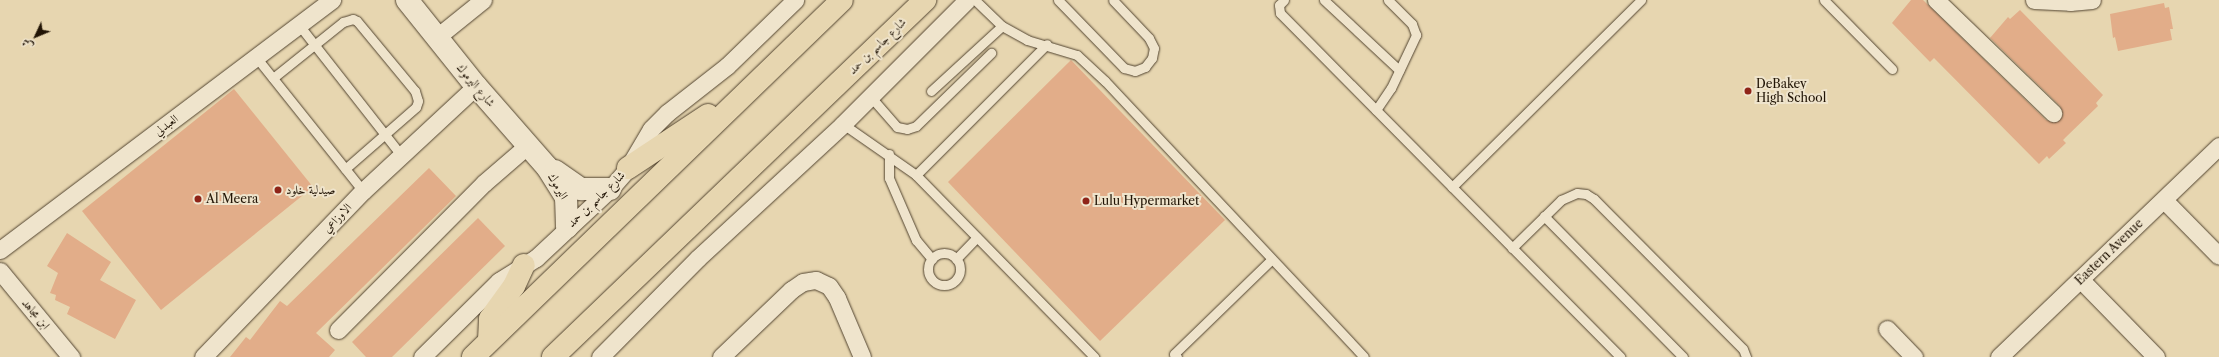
<!DOCTYPE html>
<html>
<head>
<meta charset="utf-8">
<style>
  body { margin:0 }
  #map { position:relative; width:2219px; height:357px; overflow:hidden; background:#e7d6b0; font-family:"Libre Caslon Text",Amiri,serif }
  div>[style] { position:absolute }
  [style*='--x'] { left:calc(var(--x)*1px); top:calc(var(--y)*1px); width:calc(var(--w)*1px); rotate:calc(var(--a)*1deg) }
  .building>* { inset:0; background:#e2ad89 }
  .roads { filter:drop-shadow(0 0 1px #524430) drop-shadow(0 0 1px #524430) }
  .service>* { height:9px; margin:-4.5px; padding:0 4.5px; transform-origin:4.5px; border-radius:4.5px; background:#efe4cc }
  .service>.ring { margin:-4.5px; padding:0; box-sizing:content-box; background:none; border:9px solid #efe4cc; border-radius:50% }
  .minor>* { height:17px; margin:-8.5px; padding:0 8.5px; transform-origin:8.5px; border-radius:8.5px; background:#efe4cc }
  .tertiary>* { height:22px; margin:-11px; padding:0 11px; transform-origin:11px; border-radius:11px; background:#efe4cc }
  .primary>* { height:22px; margin:-11px; padding:0 11px; transform-origin:11px; border-radius:11px; background:#e7d6b0 }
  .dots>* { width:11px; height:11px; translate:-50% -50%; box-sizing:border-box; border:2px solid #efe4cc; border-radius:50% }
  span { translate:-50% -50%; white-space:nowrap; text-align:center; line-height:1.15; -webkit-text-stroke:4px #efe4cc; paint-order:stroke }
  .street-label { font-size:12px; color:#211405 }
  .poi-label { font-size:12px; color:#211405 }
  .left { translate:0 -50%; text-align:left }
  .north { position:absolute; left:16px; top:16px; width:40px; height:40px; -webkit-text-stroke:3px #efe4cc; paint-order:stroke; rotate:226deg; font-size:11px; font-weight:700; line-height:16px; text-align:center; color:#211405 }
  .north::after { content:''; display:block; margin:auto; width:14px; height:18px; background:#211405; clip-path:polygon(50% 0,100% 100%,50% 72%,0 100%) }
</style>
</head>
<body>
<div id="map">
  <div class="building">
    <div style="clip-path:polygon(1911px 0,1923px 0,2046px 120px,2056px 122px,2063px 115px,2060px 106px,1990px 38px,2008px 17px,2010px 19px,2020px 10px,2103px 95px,2096px 103px,2098px 106px,2066px 137px,2063px 140px,2066px 143px,2049px 159px,2047px 156px,2039px 164px,1934px 58px,1930px 62px,1892px 23px)"></div>
    <div style="clip-path:polygon(2164px 3px,2165px 8px,2169px 7px,2173px 29px,2170px 29px,2172px 40px,2118px 51px,2115px 37px,2113px 38px,2110px 14px)"></div>
    <div style="clip-path:polygon(1071px 60px,1225px 220px,1100px 341px,948px 182px)"></div>
    <div style="clip-path:polygon(234px 89px,313px 187px,161px 310px,82px 211px)"></div>
    <div style="clip-path:polygon(429px 168px,456px 196px,316px 333px,335px 350px,329px 357px,230px 357px,246px 337px,250px 340px,280px 301px,287px 306px)"></div>
    <div style="clip-path:polygon(478px 218px,505px 246px,392px 357px,366px 357px,352px 342px)"></div>
    <div style="clip-path:polygon(67px 233px,111px 262px,100px 280px,136px 300px,115px 339px,67px 314px,70px 307px,55px 300px,56px 295px,50px 293px,58px 273px,47px 266px)"></div>
  </div>
  <div class="roads">
    <div class="service">
      <div style="--x:975;--y:0;--w:37;--a:44"></div>
      <div style="--x:1002;--y:26;--w:29;--a:29"></div>
      <div style="--x:1027;--y:40;--w:52;--a:16.7"></div>
      <div style="--x:1077;--y:55;--w:38;--a:43"></div>
      <div style="--x:1105;--y:81;--w:378;--a:46.8"></div>
      <div style="--x:1058;--y:0;--w:95;--a:45.9"></div>
      <div style="--x:1124;--y:68;--w:11;--a:15"></div>
      <div style="--x:1135;--y:71;--w:11;--a:-22"></div>
      <div style="--x:1145;--y:67;--w:11;--a:-52"></div>
      <div style="--x:1152;--y:58;--w:10;--a:-79"></div>
      <div style="--x:1154;--y:48;--w:11;--a:-117"></div>
      <div style="--x:1149;--y:38;--w:52;--a:-133.5"></div>
      <div style="--x:1284;--y:0;--w:7;--a:135"></div>
      <div style="--x:1279;--y:5;--w:8;--a:83"></div>
      <div style="--x:1280;--y:13;--w:484;--a:45.3"></div>
      <div style="--x:1324;--y:0;--w:103;--a:43"></div>
      <div style="--x:1824;--y:0;--w:97;--a:45.4"></div>
      <div style="--x:299;--y:25;--w:165;--a:51.9"></div>
      <div style="--x:256;--y:57;--w:171;--a:51.4"></div>
      <div style="--x:273;--y:78;--w:90;--a:-38.7"></div>
      <div style="--x:343;--y:22;--w:10;--a:-17"></div>
      <div style="--x:353;--y:19;--w:4;--a:27"></div>
      <div style="--x:357;--y:21;--w:91;--a:50.4"></div>
      <div style="--x:415;--y:91;--w:10;--a:73"></div>
      <div style="--x:418;--y:101;--w:6;--a:108"></div>
      <div style="--x:416;--y:107;--w:94;--a:138.9"></div>
      <div style="--x:931;--y:91;--w:96;--a:-42.5"></div>
      <div style="--x:870;--y:96;--w:41;--a:48.9"></div>
      <div style="--x:897;--y:127;--w:10;--a:11"></div>
      <div style="--x:907;--y:129;--w:9;--a:-18"></div>
      <div style="--x:916;--y:126;--w:105;--a:-44.2"></div>
      <div style="--x:1376;--y:110;--w:27;--a:-56"></div>
      <div style="--x:1391;--y:88;--w:59;--a:-64.7"></div>
      <div style="--x:1416;--y:35;--w:12;--a:-110"></div>
      <div style="--x:1412;--y:24;--w:34;--a:-135"></div>
      <div style="--x:843;--y:124;--w:89;--a:34.9"></div>
      <div style="--x:916;--y:175;--w:255;--a:45.6"></div>
      <div style="--x:889;--y:154;--w:24;--a:90"></div>
      <div style="--x:889;--y:178;--w:68;--a:66.5"></div>
      <div style="--x:916;--y:240;--w:25;--a:50"></div>
      <div style="--x:916;--y:175;--w:185;--a:-45"></div>
      <div style="--x:1452;--y:187;--w:266;--a:-44.7"></div>
      <div style="--x:1544;--y:216;--w:198;--a:45.4"></div>
      <div style="--x:1512;--y:248;--w:69;--a:-44.4"></div>
      <div style="--x:1561;--y:200;--w:17;--a:-24"></div>
      <div style="--x:1577;--y:193;--w:9;--a:6"></div>
      <div style="--x:1586;--y:194;--w:9;--a:32"></div>
      <div style="--x:1594;--y:199;--w:211;--a:45.2"></div>
      <div style="--x:1743;--y:349;--w:9;--a:69"></div>
      <div class="ring" style="left:928px;top:253px;width:23px;height:23px"></div>
      <div style="--x:956;--y:259;--w:30;--a:-46"></div>
      <div style="--x:1177;--y:357;--w:4;--a:-135"></div>
      <div style="--x:1174;--y:354;--w:136;--a:-44.1"></div>
    </div>
    <div class="minor">
      <div style="--x:1936;--y:0;--w:163;--a:44"></div>
      <div style="--x:2034;--y:0;--w:36;--a:3"></div>
      <div style="--x:2070;--y:2;--w:22;--a:-5"></div>
      <div style="--x:437;--y:37;--w:59;--a:-38.8"></div>
      <div style="--x:2164;--y:200;--w:78;--a:45.5"></div>
      <div style="--x:0;--y:250;--w:416;--a:-37"></div>
      <div style="--x:0;--y:271;--w:112;--a:50.5"></div>
      <div style="--x:2080;--y:279;--w:109;--a:45.7"></div>
      <div style="--x:1887;--y:329;--w:39;--a:46"></div>
      <div style="--x:338;--y:330;--w:207;--a:-45.2"></div>
      <div style="--x:484;--y:183;--w:58;--a:-40.8"></div>
      <div style="--x:203;--y:357;--w:231;--a:-46.1"></div>
      <div style="--x:363;--y:191;--w:154;--a:-42.9"></div>
      <div style="--x:422;--y:357;--w:108;--a:-44.6"></div>
      <div style="--x:499;--y:281;--w:44;--a:-31.9"></div>
      <div style="--x:536;--y:258;--w:101;--a:-43"></div>
      <div style="--x:610;--y:189;--w:28;--a:-49"></div>
      <div style="--x:628;--y:168;--w:45;--a:-59.5"></div>
      <div style="--x:651;--y:129;--w:23;--a:-45"></div>
      <div style="--x:667;--y:113;--w:76;--a:-38.1"></div>
      <div style="--x:727;--y:66;--w:95;--a:-44.1"></div>
      <div style="--x:600;--y:357;--w:139;--a:-45.3"></div>
      <div style="--x:698;--y:258;--w:197;--a:-42.7"></div>
      <div style="--x:843;--y:124;--w:175;--a:-45"></div>
      <div style="--x:721;--y:357;--w:97;--a:-43.7"></div>
      <div style="--x:791;--y:290;--w:14;--a:-34"></div>
      <div style="--x:803;--y:282;--w:13;--a:-9"></div>
      <div style="--x:816;--y:280;--w:14;--a:25"></div>
      <div style="--x:829;--y:286;--w:14;--a:56"></div>
      <div style="--x:837;--y:298;--w:64;--a:67"></div>
      <div style="--x:1999;--y:357;--w:305;--a:-43.8"></div>
    </div>
    <div class="tertiary">
      <div style="--x:407;--y:0;--w:110;--a:51.3"></div>
      <div style="--x:476;--y:86;--w:108;--a:48.8"></div>
      <div style="--x:547;--y:167;--w:36;--a:58"></div>
      <div style="--x:566;--y:197;--w:30;--a:88"></div>
      <div style="--x:555;--y:171;--w:32;--a:35"></div>
      <div style="--x:581;--y:189;--w:29;--a:0"></div>
    </div>
    <div class="primary">
      <div style="--x:628;--y:168;--w:96;--a:-33.5"></div>
      <div style="--x:489;--y:340;--w:21;--a:-87"></div>
      <div style="--x:490;--y:319;--w:41;--a:-54"></div>
      <div style="--x:514;--y:286;--w:23;--a:-65"></div>
      <div style="--x:473;--y:357;--w:513;--a:-44.05"></div>
      <div style="--x:553;--y:357;--w:516;--a:-43.82"></div>
    </div>
  </div>
  <div class="dots">
    <div style="left:1748px;top:91px;background:#8f2418"></div>
    <div style="left:278px;top:190px;background:#8f2418"></div>
    <div style="left:198px;top:199px;background:#8f2418"></div>
    <div style="left:1086px;top:201px;background:#8f2418"></div>
  </div>
  <div class="street-label">
    <span style="left:877px;top:46px;rotate:-44deg">شارع جاسم بن حمد</span>
    <span style="left:476px;top:85px;rotate:50deg">شارع اليرموك</span>
    <span style="left:166px;top:125px;rotate:-37deg">العبدلي</span>
    <span style="left:558px;top:186px;rotate:60deg">اليرموك</span>
    <span style="left:596px;top:199px;rotate:-44deg">شارع جاسم بن حمد</span>
    <span style="left:337px;top:218px;rotate:-46deg">الاوزاعي</span>
    <span style="left:2109px;top:252px;rotate:-44deg">Eastern Avenue</span>
    <span style="left:36px;top:314px;rotate:50deg">ابن مجاهد</span>
  </div>
  <div class="poi-label">
    <span class="left" style="left:1756px;top:91px">DeBakey<br>High School</span>
    <span class="left" style="left:286px;top:190px">صيدلية خلود</span>
    <span class="left" style="left:206px;top:199px">Al Meera</span>
    <span class="left" style="left:1094px;top:201px">Lulu Hypermarket</span>
  </div>
  <div class="north">ش</div>
</div>
</body>
</html>
